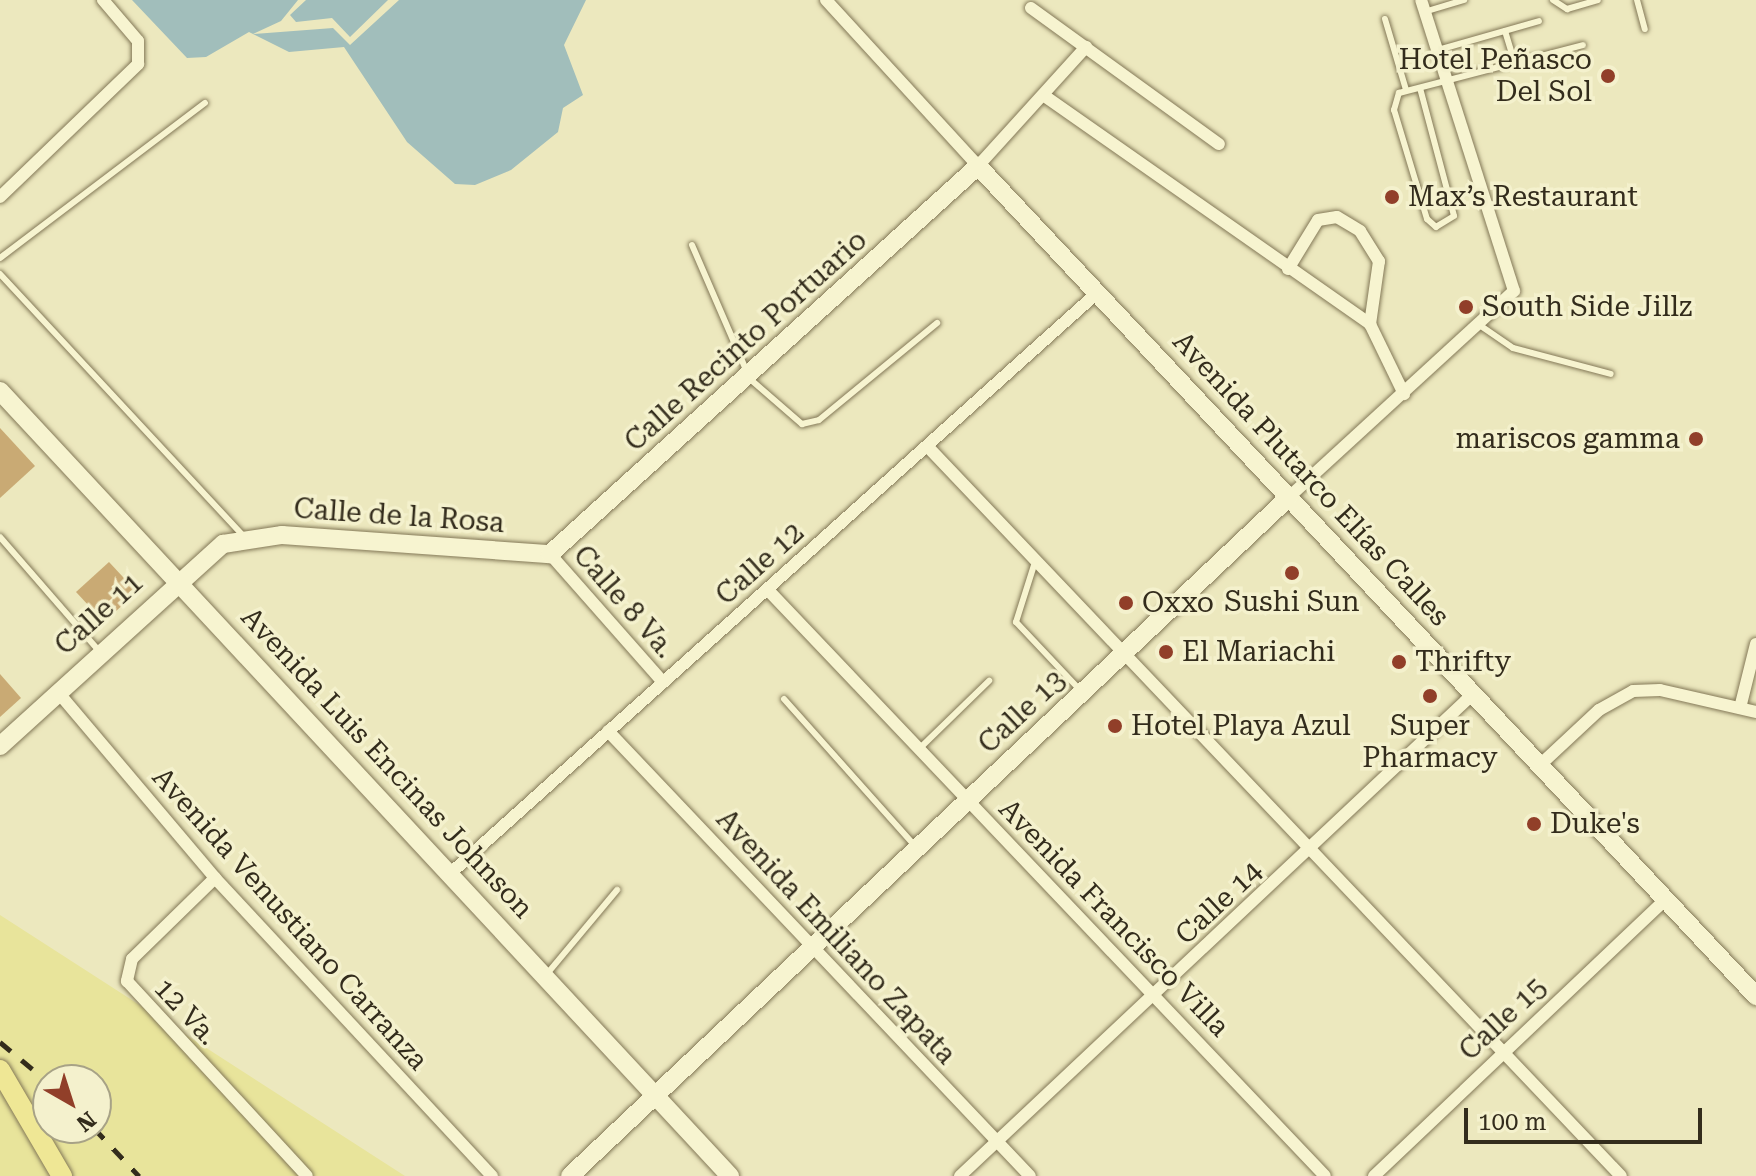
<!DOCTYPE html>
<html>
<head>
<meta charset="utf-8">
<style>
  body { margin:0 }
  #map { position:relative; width:1756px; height:1176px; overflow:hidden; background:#ece8be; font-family:"Roboto Serif",serif }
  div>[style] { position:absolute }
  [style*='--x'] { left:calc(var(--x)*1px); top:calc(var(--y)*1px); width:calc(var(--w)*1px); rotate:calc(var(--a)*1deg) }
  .sand>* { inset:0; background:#e8e49b }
  .water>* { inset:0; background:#a1bebb }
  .pier>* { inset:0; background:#ece8be }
  .building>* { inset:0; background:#c9aa74 }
  .roads { filter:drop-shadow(0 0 2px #837857) drop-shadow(0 0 2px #837857) }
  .lane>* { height:6px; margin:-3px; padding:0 3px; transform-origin:3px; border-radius:3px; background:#f7f4d0 }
  .street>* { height:12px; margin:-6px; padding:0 6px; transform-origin:6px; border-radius:6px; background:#f7f4d0 }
  .secondary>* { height:18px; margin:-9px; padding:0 9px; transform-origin:9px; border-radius:9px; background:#f7f4d0 }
  .primary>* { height:20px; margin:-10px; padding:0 10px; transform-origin:10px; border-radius:10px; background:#efe795 }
  .rail>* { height:5px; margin-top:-2.5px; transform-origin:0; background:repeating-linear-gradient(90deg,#332c1c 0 14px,transparent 0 28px) }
  .dots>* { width:22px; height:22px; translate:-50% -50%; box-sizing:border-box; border:4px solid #f4f1cd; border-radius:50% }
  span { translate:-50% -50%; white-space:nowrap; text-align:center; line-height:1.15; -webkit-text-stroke:7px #f4f1cd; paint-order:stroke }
  .poi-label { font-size:28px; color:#332c1c }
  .right { translate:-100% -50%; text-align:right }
  .left { translate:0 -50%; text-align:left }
  .street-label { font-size:28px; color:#332c1c }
  .north { position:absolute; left:32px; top:1064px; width:80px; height:80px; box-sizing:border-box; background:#f4f1cd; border:2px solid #a7a286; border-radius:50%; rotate:141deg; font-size:22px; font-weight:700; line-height:32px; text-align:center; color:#332c1c }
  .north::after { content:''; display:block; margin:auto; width:28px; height:36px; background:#913f29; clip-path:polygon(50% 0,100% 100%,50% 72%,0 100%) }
  .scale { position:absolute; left:1464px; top:1108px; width:238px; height:36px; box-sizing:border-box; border:4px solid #332c1c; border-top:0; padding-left:10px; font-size:24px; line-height:28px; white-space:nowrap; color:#332c1c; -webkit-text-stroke:6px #f4f1cd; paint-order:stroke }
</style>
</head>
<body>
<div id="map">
  <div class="sand">
    <div style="clip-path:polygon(evenodd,0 915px,405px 1176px,0 1176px,0 915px,48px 1080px,96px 1080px,96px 1128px,48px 1128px,48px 1080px)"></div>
  </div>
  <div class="water">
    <div style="clip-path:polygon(132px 0,586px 0,564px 45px,583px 95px,563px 108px,558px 132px,511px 170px,475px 185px,455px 184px,407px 142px,344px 47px,289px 52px,249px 32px,206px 57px,187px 58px)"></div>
  </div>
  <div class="pier">
    <div style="clip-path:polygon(298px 0,306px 0,290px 15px,296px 22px,332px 18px,350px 37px,388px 0,399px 0,350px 45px,333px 28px,253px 34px,281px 21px)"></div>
  </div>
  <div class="building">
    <div style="clip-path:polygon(0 428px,35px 466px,0 498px)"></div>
    <div style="clip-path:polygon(109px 562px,137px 592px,104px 622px,76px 592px)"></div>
    <div style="clip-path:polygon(0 674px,21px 698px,0 717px)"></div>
  </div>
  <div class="roads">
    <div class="lane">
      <div style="--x:1553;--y:0;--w:17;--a:33"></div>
      <div style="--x:1567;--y:9;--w:32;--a:-16"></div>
      <div style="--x:1637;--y:0;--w:30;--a:75"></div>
      <div style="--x:1424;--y:12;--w:42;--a:-16.7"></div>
      <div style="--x:1385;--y:19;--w:74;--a:73.5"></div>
      <div style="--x:1505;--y:31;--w:34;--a:73"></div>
      <div style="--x:1438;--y:50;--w:105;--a:-16"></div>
      <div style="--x:1420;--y:88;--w:132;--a:75.1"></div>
      <div style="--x:1454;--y:216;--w:21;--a:149"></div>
      <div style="--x:1436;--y:227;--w:12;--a:-138"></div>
      <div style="--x:1427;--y:219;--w:114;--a:-106.8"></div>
      <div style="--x:1394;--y:110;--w:18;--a:-74"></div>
      <div style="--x:1399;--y:93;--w:190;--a:-14.6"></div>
      <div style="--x:692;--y:245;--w:146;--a:66.6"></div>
      <div style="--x:750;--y:379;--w:69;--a:40.9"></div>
      <div style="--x:802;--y:424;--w:17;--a:-13"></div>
      <div style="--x:819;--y:420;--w:153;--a:-39.4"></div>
      <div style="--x:0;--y:258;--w:257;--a:-37.1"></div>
      <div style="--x:0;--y:274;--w:359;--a:47.1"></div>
      <div style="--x:1478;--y:324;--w:42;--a:34.4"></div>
      <div style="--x:1513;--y:348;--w:101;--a:14.9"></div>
      <div style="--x:0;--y:537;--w:151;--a:49"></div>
      <div style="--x:1035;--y:562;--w:63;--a:107.6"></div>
      <div style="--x:1016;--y:622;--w:93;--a:46.7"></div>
      <div style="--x:784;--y:699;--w:197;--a:48.3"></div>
      <div style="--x:919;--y:749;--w:98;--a:-44.2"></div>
      <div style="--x:546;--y:975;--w:111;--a:-50.1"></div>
    </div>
    <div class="street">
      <div style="--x:826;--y:0;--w:225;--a:47.5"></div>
      <div style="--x:978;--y:166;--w:161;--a:-47.8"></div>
      <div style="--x:1031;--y:8;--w:232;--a:35.9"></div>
      <div style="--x:1046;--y:97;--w:396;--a:35"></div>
      <div style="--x:1370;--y:324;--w:78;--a:64.1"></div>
      <div style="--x:0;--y:197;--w:192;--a:-43.9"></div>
      <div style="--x:138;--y:64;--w:23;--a:-90"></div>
      <div style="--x:138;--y:41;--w:54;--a:-130.5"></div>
      <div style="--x:1288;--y:269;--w:57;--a:-58.5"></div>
      <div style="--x:1318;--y:220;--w:19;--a:-9"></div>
      <div style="--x:1337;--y:217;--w:27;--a:31"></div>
      <div style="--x:1360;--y:231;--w:36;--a:58"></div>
      <div style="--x:1379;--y:261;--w:64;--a:98.1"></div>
      <div style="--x:927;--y:446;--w:1007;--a:46.45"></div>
      <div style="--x:1289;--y:497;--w:305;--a:-42.5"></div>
      <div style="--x:1514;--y:291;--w:305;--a:-107.7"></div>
      <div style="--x:550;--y:554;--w:171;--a:48.6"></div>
      <div style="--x:768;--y:590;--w:808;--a:46.45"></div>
      <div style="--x:57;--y:691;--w:245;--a:49.8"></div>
      <div style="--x:215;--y:878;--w:407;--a:47.1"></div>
      <div style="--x:1740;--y:708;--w:66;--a:-76"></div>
      <div style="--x:608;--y:731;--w:613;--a:46.52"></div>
      <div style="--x:1540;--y:765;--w:81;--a:-43"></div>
      <div style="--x:1599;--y:710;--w:39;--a:-29"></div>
      <div style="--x:1633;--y:691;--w:27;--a:-2"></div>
      <div style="--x:1660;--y:690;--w:98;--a:12.9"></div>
      <div style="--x:453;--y:871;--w:867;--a:-41.91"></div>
      <div style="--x:215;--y:878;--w:116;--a:135.7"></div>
      <div style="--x:132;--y:959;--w:23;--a:103"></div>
      <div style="--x:127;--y:981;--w:265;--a:47.3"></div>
      <div style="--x:960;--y:1176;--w:704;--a:-43.22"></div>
      <div style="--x:1374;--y:1176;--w:402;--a:-43.5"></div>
    </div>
    <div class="secondary">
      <div style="--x:0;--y:391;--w:1072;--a:47.08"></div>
      <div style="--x:0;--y:746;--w:301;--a:-42.2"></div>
      <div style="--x:223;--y:544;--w:60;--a:-8.7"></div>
      <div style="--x:282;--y:535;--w:269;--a:4.1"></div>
      <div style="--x:550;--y:554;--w:578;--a:-42.19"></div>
      <div style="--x:978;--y:166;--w:1138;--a:46.85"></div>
      <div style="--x:570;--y:1176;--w:989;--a:-43.36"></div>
    </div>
    <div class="primary">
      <div style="--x:0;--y:1070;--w:123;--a:59.7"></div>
    </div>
  </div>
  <div class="rail">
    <div style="--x:0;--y:1042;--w:62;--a:39.8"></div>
    <div style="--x:94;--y:1128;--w:66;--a:46.8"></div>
  </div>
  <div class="dots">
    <div style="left:1608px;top:76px;background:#913f29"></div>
    <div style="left:1392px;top:197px;background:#913f29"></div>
    <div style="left:1466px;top:307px;background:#913f29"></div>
    <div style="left:1696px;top:439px;background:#913f29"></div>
    <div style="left:1292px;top:573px;background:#913f29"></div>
    <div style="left:1126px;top:603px;background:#913f29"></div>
    <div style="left:1166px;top:652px;background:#913f29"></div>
    <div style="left:1399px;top:662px;background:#913f29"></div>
    <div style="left:1430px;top:696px;background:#913f29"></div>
    <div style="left:1115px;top:726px;background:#913f29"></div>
    <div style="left:1534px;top:824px;background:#913f29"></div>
  </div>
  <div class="poi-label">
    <span class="right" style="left:1592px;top:76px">Hotel Peñasco<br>Del Sol</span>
    <span class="left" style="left:1408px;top:197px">Max’s Restaurant</span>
    <span class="left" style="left:1482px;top:307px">South Side Jillz</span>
    <span class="right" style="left:1680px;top:439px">mariscos gamma</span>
    <span style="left:1292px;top:602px">Sushi Sun</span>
    <span class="left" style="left:1142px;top:603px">Oxxo</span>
    <span class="left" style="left:1182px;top:652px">El Mariachi</span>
    <span class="left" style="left:1415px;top:662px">Thrifty</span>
    <span class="left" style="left:1131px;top:726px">Hotel Playa Azul</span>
    <span style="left:1430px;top:742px">Super<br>Pharmacy</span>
    <span class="left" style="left:1550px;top:824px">Duke's</span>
  </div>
  <div class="street-label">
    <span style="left:746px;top:341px;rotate:-42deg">Calle Recinto Portuario</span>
    <span style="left:1311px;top:479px;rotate:47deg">Avenida Plutarco Elías Calles</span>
    <span style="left:399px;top:516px;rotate:4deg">Calle de la Rosa</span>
    <span style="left:760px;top:564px;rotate:-42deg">Calle 12</span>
    <span style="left:624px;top:602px;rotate:49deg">Calle 8 Va.</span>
    <span style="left:99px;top:614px;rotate:-42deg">Calle 11</span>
    <span style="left:1022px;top:712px;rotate:-43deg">Calle 13</span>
    <span style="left:387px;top:763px;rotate:47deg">Avenida Luis Encinas Johnson</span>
    <span style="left:1219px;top:903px;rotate:-43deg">Calle 14</span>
    <span style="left:1114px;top:918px;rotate:46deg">Avenida Francisco Villa</span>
    <span style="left:290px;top:919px;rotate:48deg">Avenida Venustiano Carranza</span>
    <span style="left:836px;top:937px;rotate:47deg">Avenida Emiliano Zapata</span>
    <span style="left:186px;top:1012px;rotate:47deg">12 Va.</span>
    <span style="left:1503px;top:1019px;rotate:-43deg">Calle 15</span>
  </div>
  <div class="north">N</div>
  <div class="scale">100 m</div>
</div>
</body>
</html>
